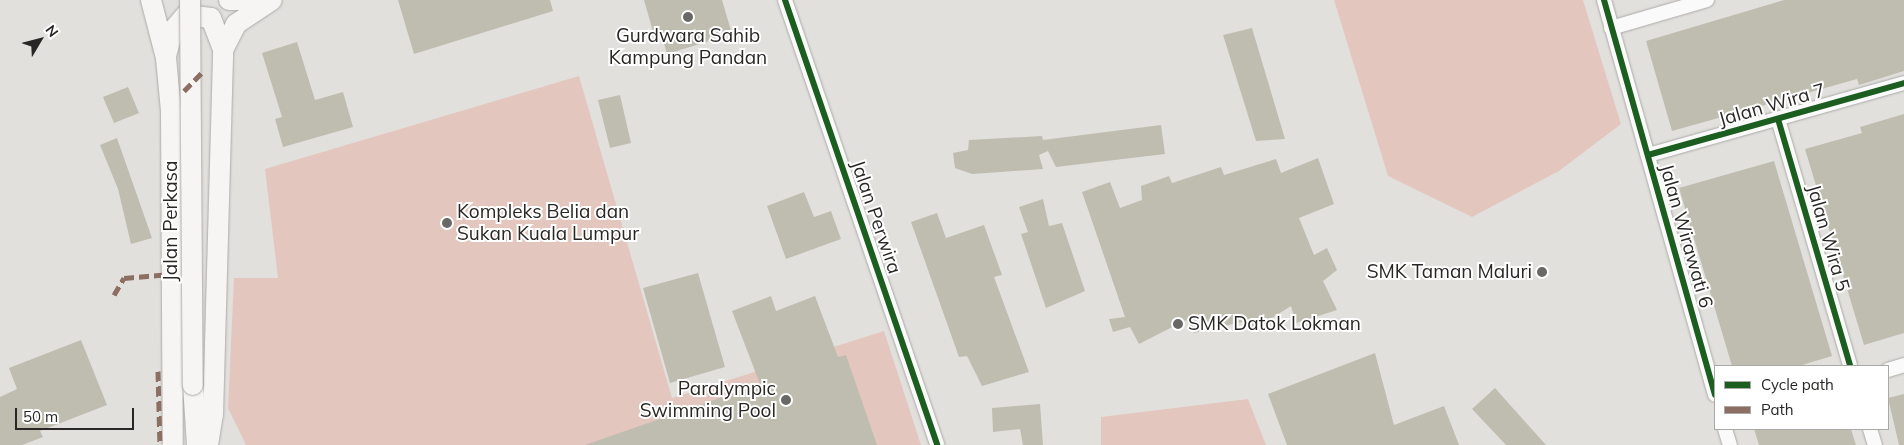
<!DOCTYPE html>
<html>
<head>
<meta charset="utf-8">
<style>
  body { margin:0 }
  #map { position:relative; width:1904px; height:445px; overflow:hidden; background:#e2e0dd; font-family:Mulish,sans-serif }
  div>[style] { position:absolute }
  [style*='--x'] { left:calc(var(--x)*1px); top:calc(var(--y)*1px); width:calc(var(--w)*1px); rotate:calc(var(--a)*1deg) }
  .green>* { inset:0; background:#e3c7bf }
  .building>* { inset:0; background:#bfbdb0 }
  .roads { filter:drop-shadow(0 0 1px #acaaa8) drop-shadow(0 0 1px #acaaa8) }
  .street>* { height:14px; margin:-7px; padding:0 7px; transform-origin:7px; border-radius:7px; background:#fbfafa }
  .secondary>* { height:20px; margin:-10px; padding:0 10px; transform-origin:10px; border-radius:10px; background:#f7f5f4 }
  .bridges { filter:drop-shadow(0 0 1px #acaaa8) drop-shadow(0 0 1px #acaaa8) }
  .secondary-bridge>* { height:20px; margin:-10px; padding:0 10px; transform-origin:10px; border-radius:10px; background:#f7f5f4 }
  .quiet>* { height:5px; margin-top:-2.5px; transform-origin:0; background:repeating-linear-gradient(90deg,#8d6e63 0 10px,transparent 0 15px) }
  .cycleway>* { height:6px; margin:-3px; padding:0 3px; transform-origin:3px; border-radius:3px; background:#1b5e20 }
  .dots>* { width:14px; height:14px; translate:-50% -50%; box-sizing:border-box; border:2px solid #fff; border-radius:50% }
  span { translate:-50% -50%; white-space:nowrap; text-align:center; line-height:1.15; -webkit-text-stroke:4px #fff; paint-order:stroke }
  .poi-label { font-size:19px; color:#282725 }
  .left { translate:0 -50%; text-align:left }
  .right { translate:-100% -50%; text-align:right }
  .street-label { font-size:19px; color:#282725 }
  .legend { position:absolute; left:1714px; top:365px; width:175px; height:65px; box-sizing:border-box; background:#fff; border:1px solid #a9a9a8; margin:0; padding:6px 9px; list-style:none; font-size:15px; color:#282725 }
  .legend li { display:flex; align-items:center; gap:10px; height:25px }
  .legend b { width:25px; border:1px solid #a9a9a8 }
  .north { position:absolute; left:15px; top:15px; width:50px; height:50px; -webkit-text-stroke:4px #fff; paint-order:stroke; rotate:53deg; font-size:14px; font-weight:700; line-height:20px; text-align:center; color:#282725 }
  .north::after { content:''; display:block; margin:auto; width:18px; height:22px; background:#282725; clip-path:polygon(50% 0,100% 100%,50% 72%,0 100%) }
  .scale { position:absolute; left:15px; top:408px; width:119px; height:22px; box-sizing:border-box; border:2px solid #282725; border-top:0; padding-left:6px; font-size:15px; line-height:18px; white-space:nowrap; color:#282725; -webkit-text-stroke:4px #fff; paint-order:stroke }
</style>
</head>
<body>
<div id="map">
  <div class="green">
    <div style="clip-path:polygon(1334px 0,1583px 0,1621px 124px,1559px 171px,1472px 217px,1388px 176px)"></div>
    <div style="clip-path:polygon(579px 76px,672px 398px,884px 331px,921px 445px,246px 445px,228px 408px,234px 278px,278px 278px,265px 169px)"></div>
    <div style="clip-path:polygon(1248px 399px,1266px 445px,1101px 445px,1101px 417px)"></div>
  </div>
  <div class="building">
    <div style="clip-path:polygon(398px 0,550px 0,553px 11px,414px 54px)"></div>
    <div style="clip-path:polygon(644px 0,722px 0,732px 34px,667px 54px,661px 33px,654px 35px)"></div>
    <div style="clip-path:polygon(1784px 0,1904px 0,1904px 71px,1859px 85px,1857px 79px,1672px 131px,1646px 41px)"></div>
    <div style="clip-path:polygon(1252px 28px,1285px 139px,1256px 141px,1223px 35px)"></div>
    <div style="clip-path:polygon(297px 42px,315px 100px,343px 92px,353px 127px,283px 147px,275px 119px,282px 117px,262px 53px)"></div>
    <div style="clip-path:polygon(128px 87px,139px 113px,114px 123px,103px 97px)"></div>
    <div style="clip-path:polygon(620px 95px,631px 143px,610px 148px,598px 100px)"></div>
    <div style="clip-path:polygon(1904px 114px,1904px 333px,1864px 345px,1805px 149px,1862px 133px,1860px 127px)"></div>
    <div style="clip-path:polygon(1161px 125px,1165px 154px,1056px 167px,1048px 151px,1039px 155px,1043px 169px,972px 174px,955px 168px,953px 153px,968px 150px,969px 140px,1042px 136px,1043px 140px)"></div>
    <div style="clip-path:polygon(117px 138px,152px 238px,131px 244px,118px 189px,100px 145px)"></div>
    <div style="clip-path:polygon(1318px 158px,1334px 204px,1299px 218px,1314px 255px,1327px 248px,1337px 270px,1323px 281px,1337px 310px,1296px 323px,1291px 306px,1252px 330px,1242px 322px,1194px 333px,1186px 320px,1139px 344px,1130px 327px,1113px 332px,1109px 319px,1125px 317px,1082px 192px,1110px 182px,1120px 208px,1142px 200px,1141px 186px,1169px 176px,1172px 183px,1221px 167px,1224px 175px,1276px 159px,1281px 173px)"></div>
    <div style="clip-path:polygon(1774px 161px,1832px 356px,1799px 366px,1732px 366px,1679px 188px)"></div>
    <div style="clip-path:polygon(804px 192px,814px 217px,831px 211px,841px 239px,786px 259px,767px 206px)"></div>
    <div style="clip-path:polygon(1043px 199px,1049px 226px,1062px 223px,1085px 291px,1046px 308px,1021px 234px,1028px 232px,1019px 207px)"></div>
    <div style="clip-path:polygon(937px 213px,946px 238px,984px 225px,1002px 275px,994px 277px,1029px 372px,982px 386px,967px 356px,959px 357px,911px 222px)"></div>
    <div style="clip-path:polygon(698px 273px,725px 367px,670px 383px,643px 288px)"></div>
    <div style="clip-path:polygon(771px 296px,776px 311px,815px 296px,838px 357px,846px 355px,877px 445px,585px 445px,760px 384px,732px 311px)"></div>
    <div style="clip-path:polygon(81px 340px,107px 405px,40px 431px,43px 437px,22px 445px,0 445px,0 397px,17px 389px,9px 368px)"></div>
    <div style="clip-path:polygon(1375px 353px,1394px 425px,1444px 406px,1459px 445px,1287px 445px,1268px 394px)"></div>
    <div style="clip-path:polygon(1495px 388px,1546px 445px,1506px 445px,1472px 409px)"></div>
    <div style="clip-path:polygon(1904px 394px,1904px 445px,1899px 445px,1888px 398px)"></div>
    <div style="clip-path:polygon(1040px 404px,1043px 445px,1023px 445px,1020px 429px,993px 432px,992px 408px)"></div>
    <div style="clip-path:polygon(1754px 429px,1851px 429px,1856px 445px,1759px 445px)"></div>
  </div>
  <div class="roads">
    <div class="street">
      <div style="--x:785;--y:0;--w:470;--a:71.1"></div>
      <div style="--x:1604;--y:0;--w:410;--a:74.3"></div>
      <div style="--x:1611;--y:28;--w:100;--a:-16.3"></div>
      <div style="--x:1778;--y:119;--w:257;--a:73.7"></div>
      <div style="--x:1648;--y:155;--w:266;--a:-15.7"></div>
      <div style="--x:1888;--y:370;--w:17;--a:-17"></div>
      <div style="--x:1725;--y:429;--w:17;--a:73"></div>
      <div style="--x:1870;--y:429;--w:17;--a:73"></div>
    </div>
    <div class="secondary">
      <div style="--x:151;--y:0;--w:60;--a:75.5"></div>
      <div style="--x:166;--y:58;--w:53;--a:84.6"></div>
      <div style="--x:171;--y:111;--w:334;--a:89.7"></div>
      <div style="--x:229;--y:0;--w:30;--a:0"></div>
      <div style="--x:166;--y:56;--w:27;--a:-75"></div>
      <div style="--x:173;--y:30;--w:20;--a:-49"></div>
      <div style="--x:186;--y:15;--w:25;--a:7"></div>
      <div style="--x:211;--y:18;--w:34;--a:69"></div>
      <div style="--x:193;--y:385;--w:60;--a:86.2"></div>
      <div style="--x:208;--y:445;--w:30;--a:-81"></div>
      <div style="--x:213;--y:415;--w:365;--a:-88.4"></div>
      <div style="--x:223;--y:50;--w:29;--a:-63"></div>
      <div style="--x:236;--y:24;--w:43;--a:-33.7"></div>
    </div>
  </div>
  <div class="bridges">
    <div class="secondary-bridge">
      <div style="--x:190;--y:0;--w:385;--a:89.6"></div>
    </div>
  </div>
  <div class="quiet">
    <div style="--x:184;--y:91;--w:29;--a:-46"></div>
    <div style="--x:114;--y:295;--w:20;--a:-60"></div>
    <div style="--x:124;--y:278;--w:38;--a:-5"></div>
    <div style="--x:158;--y:371;--w:74;--a:88.5"></div>
  </div>
  <div class="cycleway">
    <div style="--x:785;--y:0;--w:470;--a:71.1"></div>
    <div style="--x:1604;--y:0;--w:410;--a:74.3"></div>
    <div style="--x:1778;--y:119;--w:257;--a:73.7"></div>
    <div style="--x:1648;--y:155;--w:266;--a:-15.7"></div>
  </div>
  <div class="dots">
    <div style="left:688px;top:17px;background:#696865"></div>
    <div style="left:447px;top:223px;background:#696865"></div>
    <div style="left:1542px;top:272px;background:#696865"></div>
    <div style="left:1178px;top:324px;background:#696865"></div>
    <div style="left:786px;top:400px;background:#696865"></div>
  </div>
  <div class="poi-label">
    <span style="left:688px;top:47px">Gurdwara Sahib<br>Kampung Pandan</span>
    <span class="left" style="left:457px;top:223px">Kompleks Belia dan<br>Sukan Kuala Lumpur</span>
    <span class="right" style="left:1532px;top:272px">SMK Taman Maluri</span>
    <span class="left" style="left:1188px;top:324px">SMK Datok Lokman</span>
    <span class="right" style="left:776px;top:400px">Paralympic<br>Swimming Pool</span>
  </div>
  <div class="street-label">
    <span style="left:1772px;top:105px;rotate:-16deg">Jalan Wira 7</span>
    <span style="left:876px;top:217px;rotate:71deg">Jalan Perwira</span>
    <span style="left:171px;top:221px;rotate:-90deg">Jalan Perkasa</span>
    <span style="left:1686px;top:236px;rotate:74deg">Jalan Wirawati 6</span>
    <span style="left:1828px;top:238px;rotate:74deg">Jalan Wira 5</span>
  </div>
  <ul class="legend">
  <li><b style="height:6px;background:#1b5e20"></b>Cycle path</li>
  <li><b style="height:6px;background:#8d6e63"></b>Path</li>
  </ul>
  <div class="north">N</div>
  <div class="scale">50 m</div>
</div>
</body>
</html>
